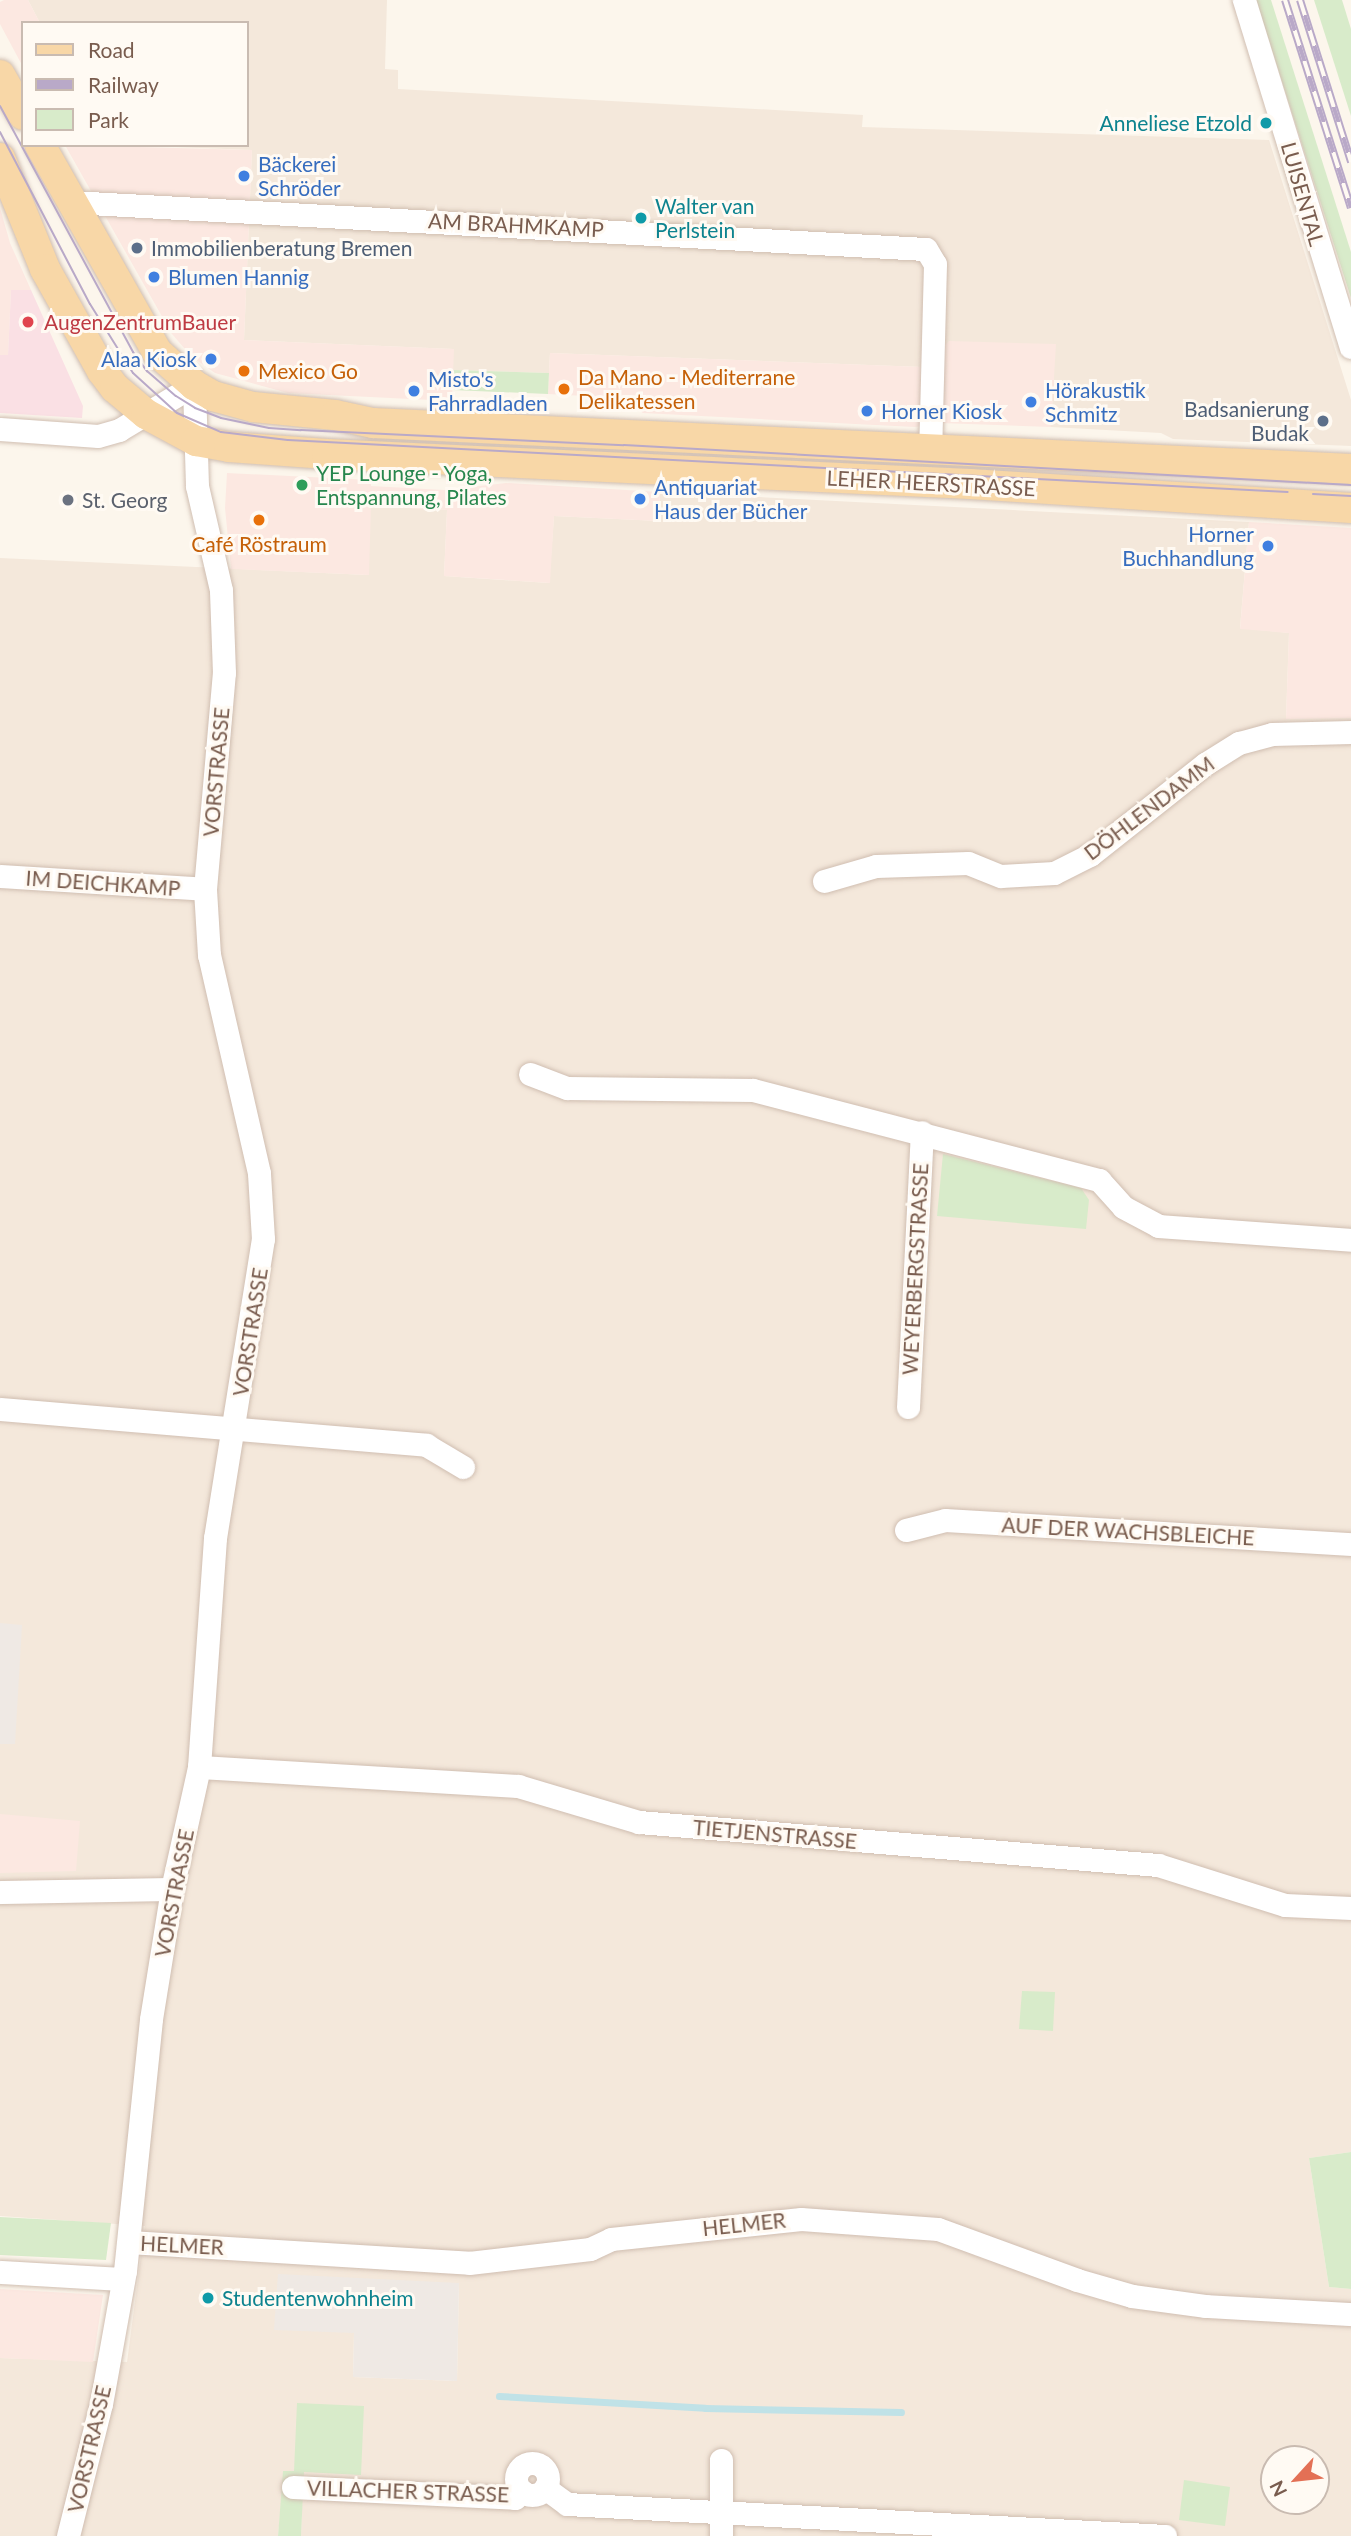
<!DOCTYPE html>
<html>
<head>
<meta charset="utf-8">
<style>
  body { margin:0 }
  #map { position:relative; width:1351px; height:2536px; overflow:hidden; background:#fcf6ec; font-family:Lato,sans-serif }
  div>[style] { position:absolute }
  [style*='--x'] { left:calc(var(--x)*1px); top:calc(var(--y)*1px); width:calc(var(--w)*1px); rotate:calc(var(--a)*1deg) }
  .residential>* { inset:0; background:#f4e8db }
  .commercial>* { inset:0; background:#fce8e1 }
  .industrial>* { inset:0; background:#efe9e4 }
  .medical>* { inset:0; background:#fae0e4 }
  .green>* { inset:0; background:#d8ebca }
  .stream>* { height:7px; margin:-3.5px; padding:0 3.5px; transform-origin:3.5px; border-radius:3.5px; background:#c0e2e7 }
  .roads { filter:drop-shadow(0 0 2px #d0beb1) drop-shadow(0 0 2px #d0beb1) }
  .minor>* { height:23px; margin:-11.5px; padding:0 11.5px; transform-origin:11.5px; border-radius:11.5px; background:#fff }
  .minor>.ring { margin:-11.5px; padding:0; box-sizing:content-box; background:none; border:23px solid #fff; border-radius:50% }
  .major>* { height:30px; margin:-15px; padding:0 15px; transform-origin:15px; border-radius:15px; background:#f8d7a7 }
  .tram>* { height:2px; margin:-1px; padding:0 1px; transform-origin:1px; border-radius:1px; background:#b9a9c8 }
  .rail>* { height:8px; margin-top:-4px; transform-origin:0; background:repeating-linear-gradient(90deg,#fffaf3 0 16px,#b9a9c8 0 32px); box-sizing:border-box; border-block:2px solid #b9a9c8 }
  .dots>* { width:19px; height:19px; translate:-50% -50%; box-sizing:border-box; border:4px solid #fffaf3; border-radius:50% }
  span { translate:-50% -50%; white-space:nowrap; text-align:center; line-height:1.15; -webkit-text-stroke:6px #fffaf3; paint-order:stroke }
  .culture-label { font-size:21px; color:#0d838f }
  .right { translate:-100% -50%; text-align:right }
  .left { translate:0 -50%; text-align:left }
  .shop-label { font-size:21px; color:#366cbe }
  .street-label { font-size:21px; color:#795c4e }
  .service-label { font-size:21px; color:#4e5e75 }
  .health-label { font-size:21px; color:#be3a42 }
  .food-label { font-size:21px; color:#c56008 }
  .leisure-label { font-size:21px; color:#27864d }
  .worship-label { font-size:21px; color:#5b616d }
  .legend { position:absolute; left:21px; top:21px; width:228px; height:126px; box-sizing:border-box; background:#fffaf3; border:2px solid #c9bbb1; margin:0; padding:9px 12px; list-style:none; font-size:21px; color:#795c4e }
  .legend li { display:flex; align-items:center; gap:14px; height:35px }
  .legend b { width:35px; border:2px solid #c9bbb1 }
  .north { position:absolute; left:1260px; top:2445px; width:70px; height:70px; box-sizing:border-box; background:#fffaf3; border:2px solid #c9bbb1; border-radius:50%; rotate:243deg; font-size:19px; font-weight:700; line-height:28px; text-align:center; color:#795c4e }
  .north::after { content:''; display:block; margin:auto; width:24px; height:32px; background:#e37055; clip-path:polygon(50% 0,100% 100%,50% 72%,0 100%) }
</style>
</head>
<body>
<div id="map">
  <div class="residential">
    <div style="clip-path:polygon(28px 0,387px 0,385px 69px,398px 70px,398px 89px,863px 115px,862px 127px,1269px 140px,1351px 400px,1351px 446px,1173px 439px,1161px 433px,1051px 427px,1055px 344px,923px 367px,550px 353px,549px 373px,453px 370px,453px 349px,244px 340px,252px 150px,124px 145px,247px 145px,247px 23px,40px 23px)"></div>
    <div style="clip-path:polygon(evenodd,660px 492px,1249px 522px,1240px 628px,1289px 633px,1286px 718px,1351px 718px,1351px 2152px,1309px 2158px,1329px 2287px,1351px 2289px,1351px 2536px,301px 2536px,303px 2473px,284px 2471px,278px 2536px,0 2536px,0 2358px,127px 2362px,145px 2226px,0 2216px,0 558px,368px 575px,370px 506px,447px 510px,444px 576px,549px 583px,554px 516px,659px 521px,660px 492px,459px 2283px,457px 2381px,353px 2377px,354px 2333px,459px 2283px,660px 492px,1274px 2459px,1316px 2459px,1316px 2501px,1274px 2501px,1274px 2459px)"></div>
  </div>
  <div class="commercial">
    <div style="clip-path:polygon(4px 0,28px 0,40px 23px,23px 23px,23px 67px,0 24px,0 2px)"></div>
    <div style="clip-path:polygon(65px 145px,252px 150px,244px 340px,454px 349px,452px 401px,288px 393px,215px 373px,192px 357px,172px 334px)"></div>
    <div style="clip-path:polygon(0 208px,10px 243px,31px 290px,11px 290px,8px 355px,0 355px)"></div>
    <div style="clip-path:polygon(949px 341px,1056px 344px,1051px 427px,940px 423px,915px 427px,643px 413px,622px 398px,548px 394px,550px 353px,923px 367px)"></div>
    <div style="clip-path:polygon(227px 473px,371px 480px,371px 486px,444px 490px,506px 483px,660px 492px,659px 521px,554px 516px,550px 583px,444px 576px,447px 510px,371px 506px,369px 575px,231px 569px,225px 508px)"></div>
    <div style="clip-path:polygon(1249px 522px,1351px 528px,1351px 718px,1286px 719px,1289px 633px,1240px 629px)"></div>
    <div style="clip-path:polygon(0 1814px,80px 1821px,76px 1871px,0 1873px)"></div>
    <div style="clip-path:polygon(0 2289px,103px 2295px,93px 2362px,0 2358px)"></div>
  </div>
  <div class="industrial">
    <div style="clip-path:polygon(0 1623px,22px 1625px,15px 1744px,0 1744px)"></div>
    <div style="clip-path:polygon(278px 2274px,459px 2283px,457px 2381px,353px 2377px,354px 2333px,274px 2330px)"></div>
  </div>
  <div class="medical">
    <div style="clip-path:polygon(11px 290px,31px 290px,83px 406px,82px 418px,0 413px,0 355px,8px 355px)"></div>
  </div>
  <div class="green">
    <div style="clip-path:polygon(1256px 0,1271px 0,1351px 252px,1351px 298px)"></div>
    <div style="clip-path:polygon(1314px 0,1342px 0,1351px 29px,1351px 116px)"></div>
    <div style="clip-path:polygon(453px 370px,549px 373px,548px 394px,452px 390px)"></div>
    <div style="clip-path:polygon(943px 1154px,1081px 1188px,1089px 1200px,1086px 1229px,937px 1216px)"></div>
    <div style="clip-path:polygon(1022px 1991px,1055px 1992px,1053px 2031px,1019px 2029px)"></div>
    <div style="clip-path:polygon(1351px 2152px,1351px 2289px,1329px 2287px,1309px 2158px)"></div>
    <div style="clip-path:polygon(0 2217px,111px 2223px,106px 2260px,0 2255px)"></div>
    <div style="clip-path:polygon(297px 2403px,364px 2406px,361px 2475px,304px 2472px,301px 2536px,278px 2536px,283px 2471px,294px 2471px)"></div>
    <div style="clip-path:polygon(1184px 2480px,1230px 2487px,1225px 2526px,1179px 2520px)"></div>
  </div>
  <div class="stream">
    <div style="--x:499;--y:2396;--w:206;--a:3.3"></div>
    <div style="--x:705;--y:2408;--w:196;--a:1.2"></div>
  </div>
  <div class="roads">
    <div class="minor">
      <div style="--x:1244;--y:0;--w:363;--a:72.9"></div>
      <div style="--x:71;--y:202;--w:856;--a:3.15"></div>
      <div style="--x:926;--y:249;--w:17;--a:59"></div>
      <div style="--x:935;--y:264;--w:185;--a:91.5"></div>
      <div style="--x:0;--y:429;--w:98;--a:4.1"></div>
      <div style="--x:98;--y:436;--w:22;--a:-16"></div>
      <div style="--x:119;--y:430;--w:87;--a:-31"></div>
      <div style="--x:0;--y:876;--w:205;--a:3.6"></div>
      <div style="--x:824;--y:881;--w:54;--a:-16.1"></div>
      <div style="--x:876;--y:866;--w:92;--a:-1.9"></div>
      <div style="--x:968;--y:863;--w:35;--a:22"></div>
      <div style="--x:1001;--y:876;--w:53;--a:-3.2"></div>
      <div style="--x:1054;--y:873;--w:40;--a:-26.6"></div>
      <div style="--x:1090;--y:855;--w:147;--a:-38.4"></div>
      <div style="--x:1205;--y:764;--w:40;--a:-32"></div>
      <div style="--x:1239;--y:743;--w:34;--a:-15"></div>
      <div style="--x:1272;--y:734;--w:79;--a:-1.5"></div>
      <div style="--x:530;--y:1074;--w:40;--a:21"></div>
      <div style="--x:567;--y:1088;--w:186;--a:0.6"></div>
      <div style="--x:753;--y:1090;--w:358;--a:14.6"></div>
      <div style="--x:1099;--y:1180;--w:36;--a:48"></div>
      <div style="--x:1123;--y:1207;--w:40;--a:28"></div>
      <div style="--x:1158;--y:1226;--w:194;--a:4.1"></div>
      <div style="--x:908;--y:1407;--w:275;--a:-87.1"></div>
      <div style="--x:0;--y:1409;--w:428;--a:4.8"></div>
      <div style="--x:426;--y:1445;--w:43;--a:30.7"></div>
      <div style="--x:906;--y:1530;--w:40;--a:-14.4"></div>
      <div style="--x:945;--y:1520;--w:407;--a:3.4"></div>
      <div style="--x:199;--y:1767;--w:320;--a:3.4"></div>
      <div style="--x:518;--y:1786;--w:126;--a:16.6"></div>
      <div style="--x:639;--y:1822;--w:521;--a:4.74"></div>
      <div style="--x:1158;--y:1865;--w:133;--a:17.5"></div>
      <div style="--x:1285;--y:1905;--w:66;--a:2.6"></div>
      <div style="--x:0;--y:1892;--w:172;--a:-1"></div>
      <div style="--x:129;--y:2242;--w:341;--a:3.5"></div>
      <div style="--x:469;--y:2263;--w:122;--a:-6.6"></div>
      <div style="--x:590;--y:2249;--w:23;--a:-25"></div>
      <div style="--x:611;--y:2239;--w:191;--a:-6"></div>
      <div style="--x:801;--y:2219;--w:137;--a:4.2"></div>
      <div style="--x:938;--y:2229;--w:148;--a:20.1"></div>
      <div style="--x:1077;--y:2280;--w:57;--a:16.2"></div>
      <div style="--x:1132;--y:2296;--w:75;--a:7.7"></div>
      <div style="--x:1206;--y:2306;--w:145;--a:3.2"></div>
      <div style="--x:0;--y:2272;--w:123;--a:3.3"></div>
      <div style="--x:721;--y:2460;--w:76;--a:90"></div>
      <div class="ring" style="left:516px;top:2463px;width:9px;height:9px"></div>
      <div style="--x:293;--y:2487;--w:222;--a:2.8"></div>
      <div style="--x:515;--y:2498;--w:10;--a:-45"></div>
      <div style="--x:545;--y:2488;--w:27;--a:36"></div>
      <div style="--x:567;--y:2504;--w:599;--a:3.06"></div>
      <div style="--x:68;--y:2536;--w:136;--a:-76"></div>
      <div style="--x:101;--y:2404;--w:135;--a:-79.8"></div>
      <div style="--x:125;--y:2271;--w:253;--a:-84.1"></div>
      <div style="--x:151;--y:2019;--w:132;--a:-80.8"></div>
      <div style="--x:172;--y:1889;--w:125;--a:-77.5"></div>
      <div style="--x:199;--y:1767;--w:230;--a:-86"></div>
      <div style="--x:215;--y:1538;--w:303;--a:-80.9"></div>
      <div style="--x:263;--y:1239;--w:66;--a:-93.5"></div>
      <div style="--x:259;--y:1173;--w:224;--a:-102.9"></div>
      <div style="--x:209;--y:955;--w:66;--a:-93.5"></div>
      <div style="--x:205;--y:889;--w:217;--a:-85"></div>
      <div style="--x:224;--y:673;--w:83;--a:-92.1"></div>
      <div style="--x:221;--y:590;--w:107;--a:-103"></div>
      <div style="--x:197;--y:486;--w:101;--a:-91.7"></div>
    </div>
    <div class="major">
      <div style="--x:0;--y:75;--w:46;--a:60.1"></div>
      <div style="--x:40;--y:145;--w:238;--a:60.5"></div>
      <div style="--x:157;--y:352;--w:50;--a:41.7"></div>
      <div style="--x:194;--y:385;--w:22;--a:30"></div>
      <div style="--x:213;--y:396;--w:41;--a:15.4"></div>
      <div style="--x:253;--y:407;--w:82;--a:5.6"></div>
      <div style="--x:335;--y:415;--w:39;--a:12"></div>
      <div style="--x:373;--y:423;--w:979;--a:2.69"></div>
      <div style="--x:0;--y:158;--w:120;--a:67.9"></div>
      <div style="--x:45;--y:269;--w:117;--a:60.8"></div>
      <div style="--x:102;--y:371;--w:21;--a:53"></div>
      <div style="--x:115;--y:388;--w:40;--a:40"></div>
      <div style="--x:146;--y:414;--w:57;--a:28.4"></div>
      <div style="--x:196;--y:441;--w:34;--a:10"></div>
      <div style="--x:229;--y:447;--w:98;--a:4.1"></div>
      <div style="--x:327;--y:454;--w:644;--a:2.67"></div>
      <div style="--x:970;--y:484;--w:382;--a:3.6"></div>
    </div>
  </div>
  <div class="tram">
    <div style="--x:0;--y:106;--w:280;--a:61.6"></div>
    <div style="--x:133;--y:352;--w:24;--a:54"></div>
    <div style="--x:147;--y:371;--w:38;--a:41"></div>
    <div style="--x:176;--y:396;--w:22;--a:32"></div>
    <div style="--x:195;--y:408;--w:28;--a:21"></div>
    <div style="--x:221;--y:418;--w:49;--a:11.8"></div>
    <div style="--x:269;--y:428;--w:32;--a:4"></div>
    <div style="--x:301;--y:430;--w:323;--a:2.7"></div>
    <div style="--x:624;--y:445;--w:728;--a:3.15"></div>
    <div style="--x:0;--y:132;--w:194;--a:62.4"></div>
    <div style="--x:90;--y:304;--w:81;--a:58.1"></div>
    <div style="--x:133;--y:373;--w:59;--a:42.3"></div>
    <div style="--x:177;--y:413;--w:48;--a:23.4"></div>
    <div style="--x:221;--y:432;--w:67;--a:6.8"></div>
    <div style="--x:288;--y:440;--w:1001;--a:2.98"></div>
    <div style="--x:1313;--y:494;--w:38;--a:3"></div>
  </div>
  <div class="rail">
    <div style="--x:1285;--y:0;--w:218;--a:72.4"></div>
    <div style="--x:1300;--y:0;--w:170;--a:72.5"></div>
  </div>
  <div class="dots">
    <div style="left:1266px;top:123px;background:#0f9aa8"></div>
    <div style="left:244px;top:176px;background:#3f7fe0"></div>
    <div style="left:641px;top:218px;background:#0f9aa8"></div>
    <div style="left:137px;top:248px;background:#5c6f8a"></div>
    <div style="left:154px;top:277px;background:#3f7fe0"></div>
    <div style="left:28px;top:322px;background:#e0444e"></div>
    <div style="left:211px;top:359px;background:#3f7fe0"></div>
    <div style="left:244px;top:371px;background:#e8710a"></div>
    <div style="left:564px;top:389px;background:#e8710a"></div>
    <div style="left:414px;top:391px;background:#3f7fe0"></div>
    <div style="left:1031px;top:402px;background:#3f7fe0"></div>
    <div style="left:867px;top:411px;background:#3f7fe0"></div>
    <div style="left:1323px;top:421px;background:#5c6f8a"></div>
    <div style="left:302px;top:485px;background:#2e9e5b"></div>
    <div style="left:640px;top:499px;background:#3f7fe0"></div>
    <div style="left:68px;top:500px;background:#6b7280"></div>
    <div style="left:259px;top:520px;background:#e8710a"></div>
    <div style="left:1268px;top:546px;background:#3f7fe0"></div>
    <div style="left:208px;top:2298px;background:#0f9aa8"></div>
  </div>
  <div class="culture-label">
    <span class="right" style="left:1252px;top:123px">Anneliese Etzold</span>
    <span class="left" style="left:655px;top:218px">Walter van<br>Perlstein</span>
    <span class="left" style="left:222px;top:2298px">Studentenwohnheim</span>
  </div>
  <div class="shop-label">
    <span class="left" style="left:258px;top:176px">Bäckerei<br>Schröder</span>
    <span class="left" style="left:168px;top:277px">Blumen Hannig</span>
    <span class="right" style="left:197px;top:359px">Alaa Kiosk</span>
    <span class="left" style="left:428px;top:391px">Misto's<br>Fahrradladen</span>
    <span class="left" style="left:1045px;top:402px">Hörakustik<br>Schmitz</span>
    <span class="left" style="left:881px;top:411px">Horner Kiosk</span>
    <span class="left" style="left:654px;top:499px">Antiquariat<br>Haus der Bücher</span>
    <span class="right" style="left:1254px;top:546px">Horner<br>Buchhandlung</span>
  </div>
  <div class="street-label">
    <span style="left:1303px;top:194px;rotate:74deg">LUISENTAL</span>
    <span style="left:516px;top:225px;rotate:3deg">AM BRAHMKAMP</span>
    <span style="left:931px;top:483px;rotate:3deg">LEHER HEERSTRASSE</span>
    <span style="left:216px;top:772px;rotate:-85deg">VORSTRASSE</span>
    <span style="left:1149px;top:808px;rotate:-37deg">DÖHLENDAMM</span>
    <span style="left:103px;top:883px;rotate:4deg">IM DEICHKAMP</span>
    <span style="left:915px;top:1269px;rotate:-87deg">WEYERBERGSTRASSE</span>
    <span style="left:250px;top:1332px;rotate:-81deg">VORSTRASSE</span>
    <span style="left:1128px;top:1531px;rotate:3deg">AUF DER WACHSBLEICHE</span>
    <span style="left:775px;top:1834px;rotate:5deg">TIETJENSTRASSE</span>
    <span style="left:174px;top:1893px;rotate:-79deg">VORSTRASSE</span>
    <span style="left:744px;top:2224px;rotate:-6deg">HELMER</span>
    <span style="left:182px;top:2245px;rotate:3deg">HELMER</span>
    <span style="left:89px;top:2449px;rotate:-77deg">VORSTRASSE</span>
    <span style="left:408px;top:2491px;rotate:2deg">VILLACHER STRASSE</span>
  </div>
  <div class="service-label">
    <span class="left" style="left:151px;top:248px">Immobilienberatung Bremen</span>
    <span class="right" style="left:1309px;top:421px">Badsanierung<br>Budak</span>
  </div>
  <div class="health-label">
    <span class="left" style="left:44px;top:322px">AugenZentrumBauer</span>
  </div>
  <div class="food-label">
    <span class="left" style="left:258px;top:371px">Mexico Go</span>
    <span class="left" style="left:578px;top:389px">Da Mano - Mediterrane<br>Delikatessen</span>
    <span style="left:259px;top:544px">Café Röstraum</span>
  </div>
  <div class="leisure-label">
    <span class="left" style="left:316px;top:485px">YEP Lounge - Yoga,<br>Entspannung, Pilates</span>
  </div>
  <div class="worship-label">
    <span class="left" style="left:82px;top:500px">St. Georg</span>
  </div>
  <ul class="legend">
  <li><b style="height:9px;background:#f8d7a7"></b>Road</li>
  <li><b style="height:9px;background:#b9a9c8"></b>Railway</li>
  <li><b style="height:19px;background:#d8ebca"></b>Park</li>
  </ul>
  <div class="north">N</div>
</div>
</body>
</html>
